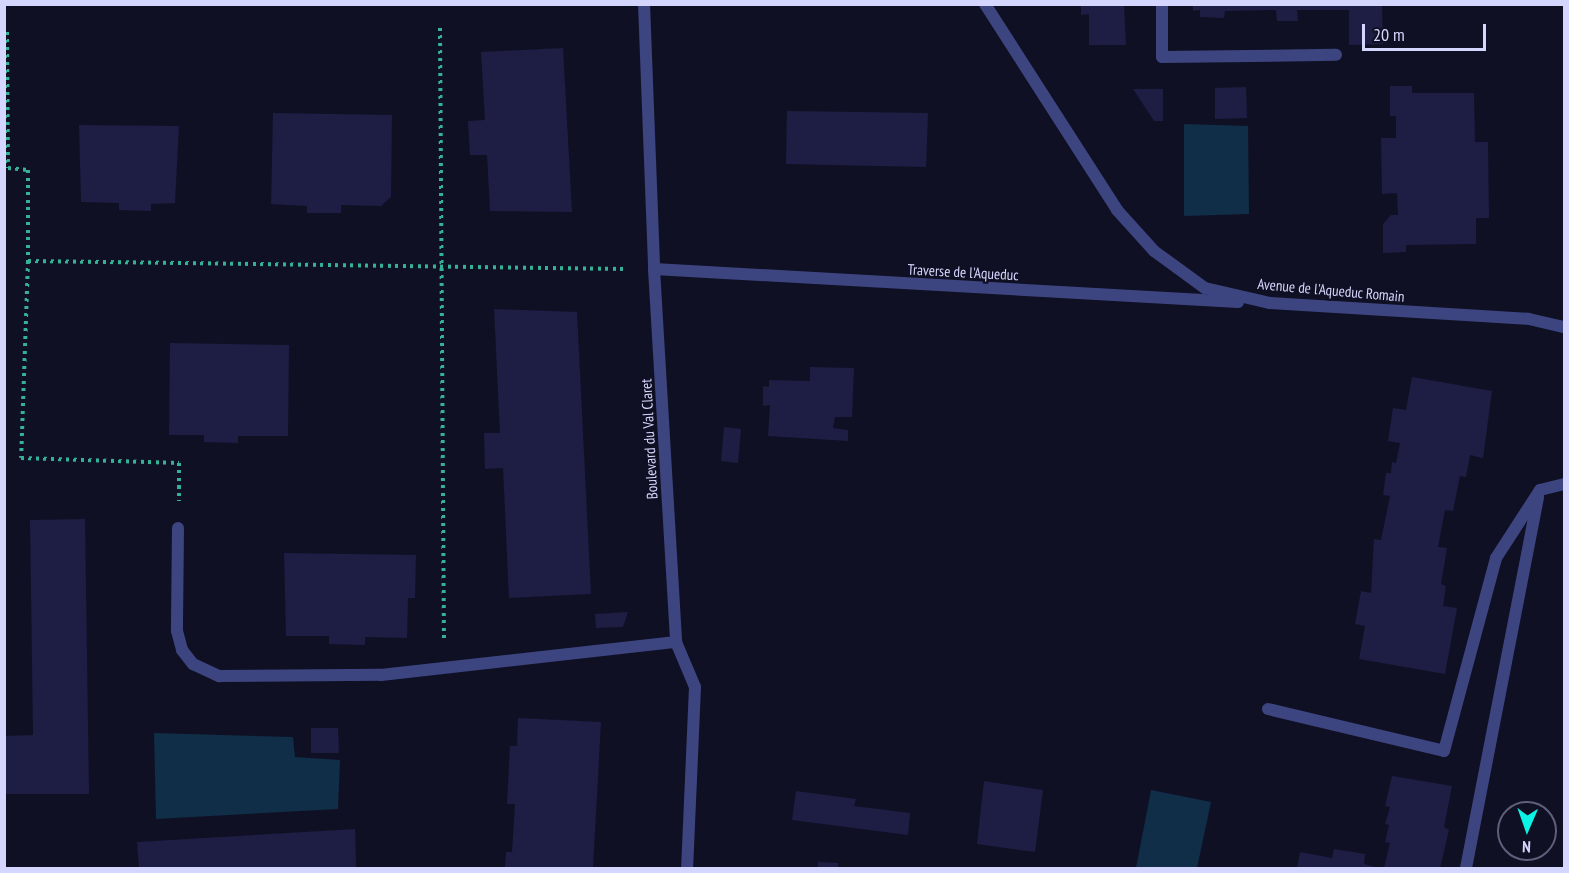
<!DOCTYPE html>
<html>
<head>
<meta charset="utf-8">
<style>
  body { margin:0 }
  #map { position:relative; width:1569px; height:873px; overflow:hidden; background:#101024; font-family:"PT Sans Narrow",sans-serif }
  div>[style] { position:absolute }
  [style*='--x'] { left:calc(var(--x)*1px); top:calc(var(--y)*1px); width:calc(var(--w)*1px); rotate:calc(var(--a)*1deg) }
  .water>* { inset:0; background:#102e47 }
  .building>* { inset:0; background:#1e1d44 }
  .path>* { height:4px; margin-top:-2px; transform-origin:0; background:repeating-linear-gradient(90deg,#35b196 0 3px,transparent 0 7.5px) }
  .lane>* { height:12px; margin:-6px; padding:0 6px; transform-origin:6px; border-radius:6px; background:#3d4581 }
  .street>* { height:12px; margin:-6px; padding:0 6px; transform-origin:6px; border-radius:6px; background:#3d4581 }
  span { translate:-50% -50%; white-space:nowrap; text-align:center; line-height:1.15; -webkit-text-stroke:4.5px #101024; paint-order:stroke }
  .street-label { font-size:15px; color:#d5d6fd }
  .frame { position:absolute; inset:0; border:6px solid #d5d6fd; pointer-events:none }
  .north { position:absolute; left:1497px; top:801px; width:60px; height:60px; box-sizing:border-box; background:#101024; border:2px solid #5f5f7b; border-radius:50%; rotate:182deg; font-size:16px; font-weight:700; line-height:24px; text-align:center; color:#d5d6fd }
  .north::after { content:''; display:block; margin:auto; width:21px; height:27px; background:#0cf2e5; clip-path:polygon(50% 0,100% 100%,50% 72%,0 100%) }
  .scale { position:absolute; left:1362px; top:24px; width:124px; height:27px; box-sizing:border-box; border:3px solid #d5d6fd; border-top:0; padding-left:8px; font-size:18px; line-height:21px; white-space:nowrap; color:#d5d6fd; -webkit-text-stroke:4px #101024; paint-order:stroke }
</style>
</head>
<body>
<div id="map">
  <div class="water">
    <div style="clip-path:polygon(1184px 124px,1248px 126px,1249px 214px,1184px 216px)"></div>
    <div style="clip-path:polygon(154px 733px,293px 737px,295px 757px,340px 760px,338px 809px,156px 819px)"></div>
    <div style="clip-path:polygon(1151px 790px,1211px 802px,1197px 868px,1136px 868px)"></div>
  </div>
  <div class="building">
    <div style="clip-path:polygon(1193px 4px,1382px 4px,1383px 44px,1349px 45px,1349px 10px,1297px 10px,1298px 21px,1277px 21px,1276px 10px,1225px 11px,1224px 18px,1200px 17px,1200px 10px,1193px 11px)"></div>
    <div style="clip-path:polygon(1081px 5px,1124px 5px,1126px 45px,1089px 45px,1089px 14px,1081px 15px)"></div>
    <div style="clip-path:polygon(563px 48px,572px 212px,490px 211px,487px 155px,470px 155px,468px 121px,485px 120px,481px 52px)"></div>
    <div style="clip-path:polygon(1390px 86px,1412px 86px,1412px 93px,1474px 93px,1475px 142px,1488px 142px,1489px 218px,1476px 218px,1476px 244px,1406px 245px,1406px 252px,1383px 253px,1383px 224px,1391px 215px,1398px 215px,1397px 193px,1382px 194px,1381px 138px,1396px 138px,1396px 116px,1390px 116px)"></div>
    <div style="clip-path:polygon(1246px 87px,1247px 118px,1215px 119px,1215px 88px)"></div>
    <div style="clip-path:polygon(1133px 89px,1163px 89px,1163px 121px,1154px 121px)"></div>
    <div style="clip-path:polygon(787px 111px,928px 113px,926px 167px,786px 164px)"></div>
    <div style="clip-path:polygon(273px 113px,392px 115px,391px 197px,381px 206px,341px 205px,341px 213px,307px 213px,307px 206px,271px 204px)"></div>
    <div style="clip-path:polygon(79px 125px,179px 126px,175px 203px,151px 204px,151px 211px,119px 210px,119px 203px,81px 202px)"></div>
    <div style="clip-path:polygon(494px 309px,577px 312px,591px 594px,509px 598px,503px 468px,485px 469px,484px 433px,500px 433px)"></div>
    <div style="clip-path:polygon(170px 343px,289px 345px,288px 436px,238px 436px,238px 443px,204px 442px,204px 435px,169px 435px)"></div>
    <div style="clip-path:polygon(810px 367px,854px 368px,852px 417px,835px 417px,833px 428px,848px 430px,848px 441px,768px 436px,770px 405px,763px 406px,763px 386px,769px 387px,769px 380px,810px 381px)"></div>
    <div style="clip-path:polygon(1412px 377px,1492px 391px,1483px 458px,1470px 455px,1466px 477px,1460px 476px,1453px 511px,1445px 510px,1438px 547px,1447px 548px,1441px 584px,1446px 586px,1443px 606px,1457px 608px,1445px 674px,1359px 659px,1365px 626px,1355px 624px,1361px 591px,1371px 593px,1374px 539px,1381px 540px,1390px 496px,1383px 495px,1386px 473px,1391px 473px,1392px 462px,1396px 463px,1400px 443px,1388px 441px,1393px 408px,1406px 410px)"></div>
    <div style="clip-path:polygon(724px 427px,741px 429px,738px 463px,721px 461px)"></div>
    <div style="clip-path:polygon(85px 519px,89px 794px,4px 794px,4px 736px,33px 735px,30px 520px)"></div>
    <div style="clip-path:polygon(284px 553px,416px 555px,415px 598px,408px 598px,407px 638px,365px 637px,365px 645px,329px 644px,329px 636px,286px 636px)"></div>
    <div style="clip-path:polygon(628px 612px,623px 627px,596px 628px,595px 614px)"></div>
    <div style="clip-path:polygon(518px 718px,601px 722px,593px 868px,505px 868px,506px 852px,512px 852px,515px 804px,507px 804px,510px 746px,517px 746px)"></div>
    <div style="clip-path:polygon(311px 728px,338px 728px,339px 753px,311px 753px)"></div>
    <div style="clip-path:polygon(1392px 776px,1452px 786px,1444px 827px,1449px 830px,1440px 868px,1384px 868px,1390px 843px,1385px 842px,1389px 825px,1385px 824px,1390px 807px,1385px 806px)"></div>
    <div style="clip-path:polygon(984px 781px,1043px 790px,1035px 852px,977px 844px)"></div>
    <div style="clip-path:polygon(796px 791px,856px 799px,854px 806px,910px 813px,908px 835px,792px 820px)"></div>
    <div style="clip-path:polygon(355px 829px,356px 867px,139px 868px,137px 842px)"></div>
    <div style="clip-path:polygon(1334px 849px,1365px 854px,1364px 864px,1379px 868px,1297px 868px,1300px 852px,1332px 858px)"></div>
    <div style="clip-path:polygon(818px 862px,838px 863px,838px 868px,818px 868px)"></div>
  </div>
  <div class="path">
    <div style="--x:440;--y:28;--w:614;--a:89.63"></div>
    <div style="--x:7;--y:32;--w:136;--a:89.6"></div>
    <div style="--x:8;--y:168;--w:20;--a:6"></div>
    <div style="--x:28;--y:170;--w:91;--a:90"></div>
    <div style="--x:28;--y:261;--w:599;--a:0.77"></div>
    <div style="--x:28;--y:261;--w:197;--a:92"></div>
    <div style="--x:21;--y:458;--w:158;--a:1.8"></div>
    <div style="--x:179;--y:463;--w:38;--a:90"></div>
  </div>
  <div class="lane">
    <div style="--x:1162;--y:4;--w:53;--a:90"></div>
    <div style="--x:1162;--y:57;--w:174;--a:-0.7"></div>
    <div style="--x:178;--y:528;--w:103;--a:90.6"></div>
    <div style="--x:177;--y:631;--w:20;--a:75"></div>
    <div style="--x:182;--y:650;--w:18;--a:52"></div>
    <div style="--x:193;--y:664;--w:29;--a:25"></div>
    <div style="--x:219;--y:676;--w:162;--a:-0.4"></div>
    <div style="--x:381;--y:675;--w:297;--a:-6.4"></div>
    <div style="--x:1268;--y:709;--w:181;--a:13.4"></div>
    <div style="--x:1444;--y:751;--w:200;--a:-74.9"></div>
    <div style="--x:1496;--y:558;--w:81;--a:-57.1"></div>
    <div style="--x:1540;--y:490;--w:25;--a:-14"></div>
    <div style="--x:1466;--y:868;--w:378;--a:-79"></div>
  </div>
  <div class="street">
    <div style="--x:644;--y:4;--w:265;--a:87.8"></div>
    <div style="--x:654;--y:269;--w:374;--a:86.6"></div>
    <div style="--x:676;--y:642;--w:49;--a:67.1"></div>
    <div style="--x:695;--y:687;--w:181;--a:92.5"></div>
    <div style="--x:985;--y:4;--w:245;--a:57.3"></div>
    <div style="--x:1117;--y:210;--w:55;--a:47.9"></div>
    <div style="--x:1154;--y:251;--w:63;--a:36"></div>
    <div style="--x:1205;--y:288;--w:67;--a:13"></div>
    <div style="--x:1270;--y:303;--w:259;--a:3.5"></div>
    <div style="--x:1529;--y:319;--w:36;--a:13"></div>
    <div style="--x:654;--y:269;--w:585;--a:3.23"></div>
  </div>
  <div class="street-label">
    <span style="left:963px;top:272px;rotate:3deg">Traverse de l'Aqueduc</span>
    <span style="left:1331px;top:290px;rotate:5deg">Avenue de l'Aqueduc Romain</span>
    <span style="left:649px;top:439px;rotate:-93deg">Boulevard du Val Claret</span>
  </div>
  <div class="frame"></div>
  <div class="north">N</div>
  <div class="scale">20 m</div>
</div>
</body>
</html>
